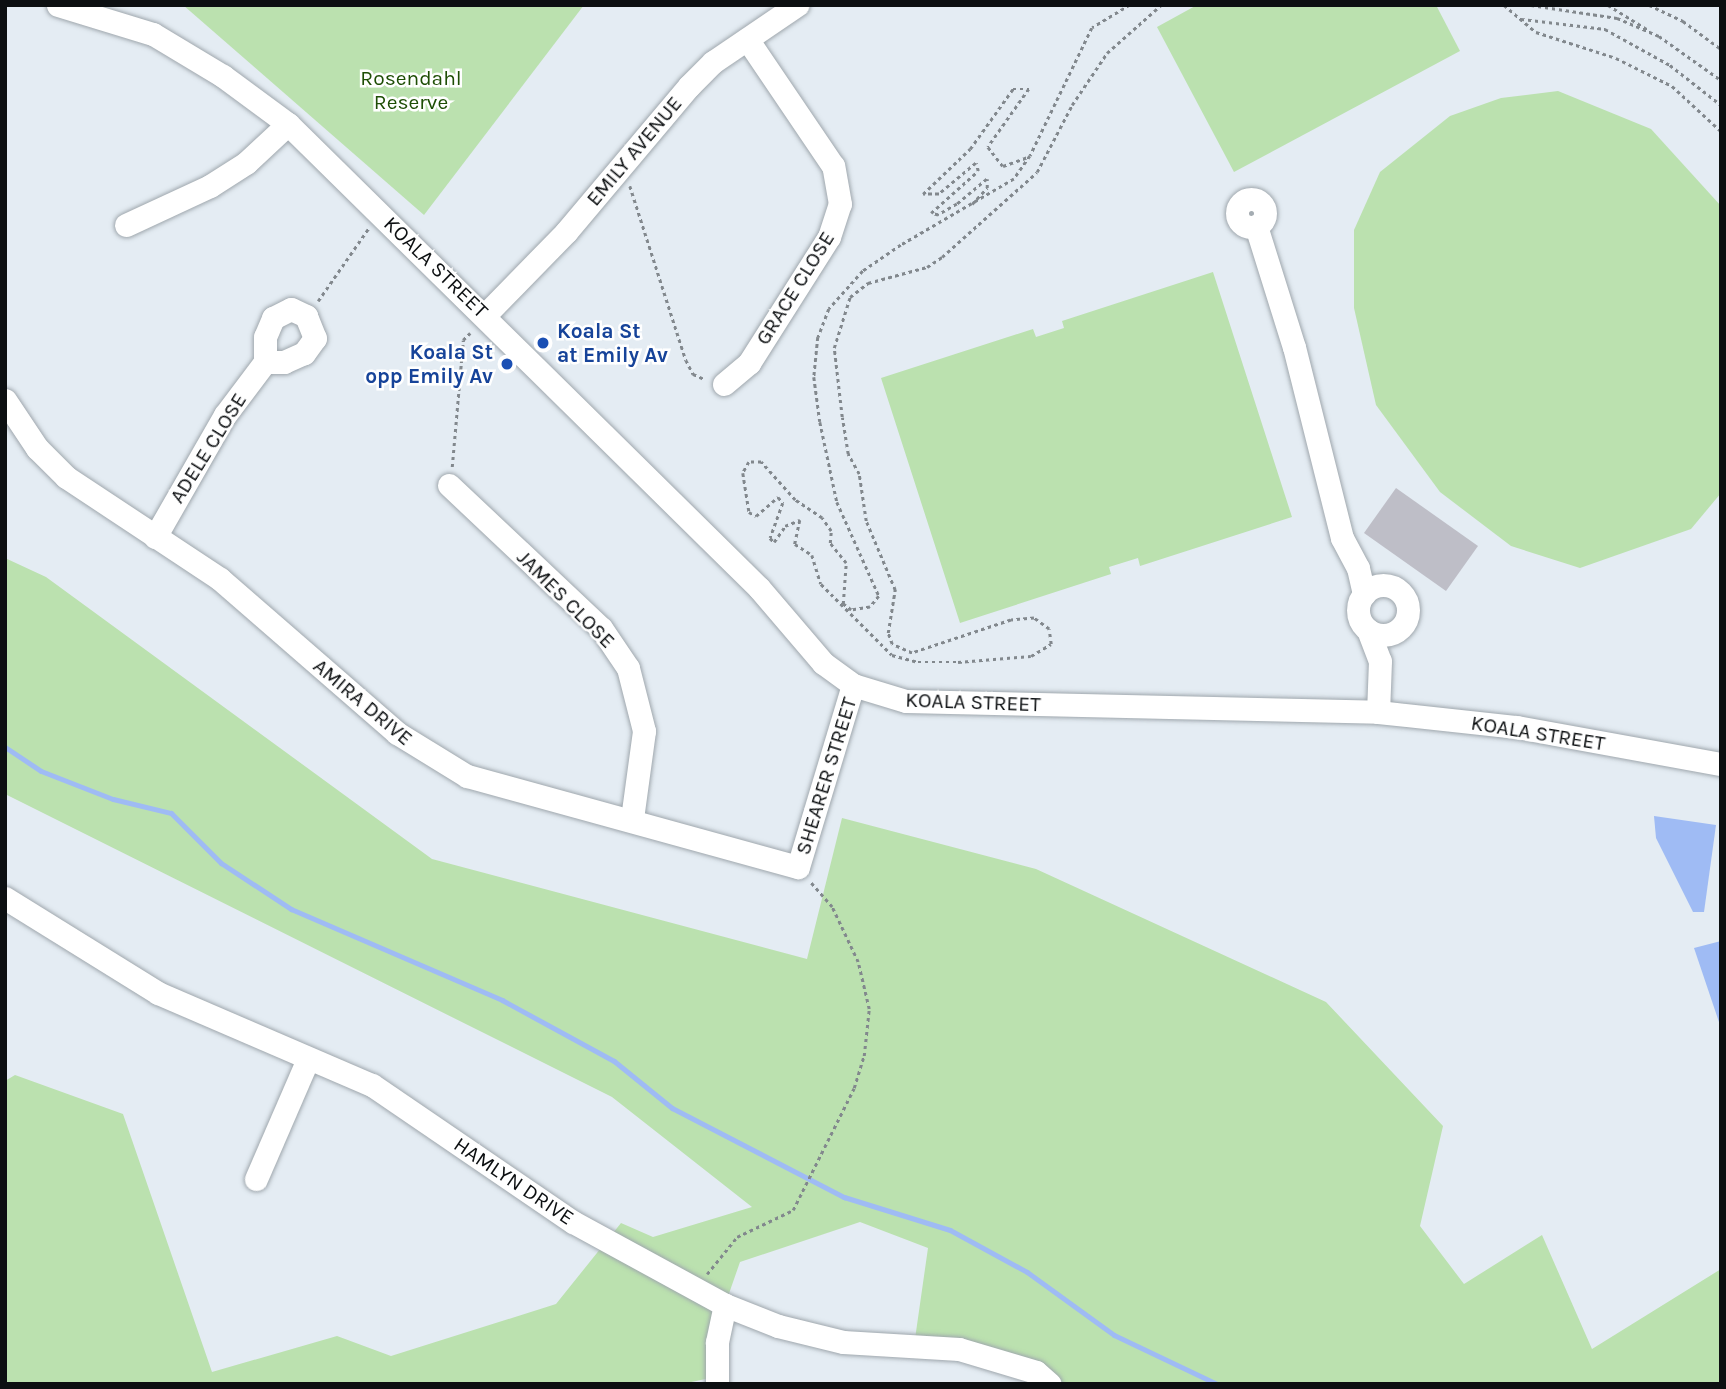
<!DOCTYPE html>
<html>
<head>
<meta charset="utf-8">
<style>
  body { margin:0 }
  #map { position:relative; width:1726px; height:1389px; overflow:hidden; background:#e4ecf3; font-family:Karla,sans-serif }
  div>[style] { position:absolute }
  [style*='--x'] { left:calc(var(--x)*1px); top:calc(var(--y)*1px); width:calc(var(--w)*1px); rotate:calc(var(--a)*1deg) }
  .green>* { inset:0; background:#bbe1af }
  .water>* { inset:0; background:#9fbbf4 }
  .stream>* { height:5px; margin:-2.5px; padding:0 2.5px; transform-origin:2.5px; border-radius:2.5px; background:#9fbbf4 }
  .building>* { inset:0; background:#bebec7 }
  .path>* { height:2.5px; margin-top:-1.25px; transform-origin:0; background:repeating-linear-gradient(90deg,#82888d 0 3.5px,transparent 0 7px) }
  .roads { filter:drop-shadow(0 0 2px #9fa7ad) drop-shadow(0 0 2px #9fa7ad) }
  .minor>* { height:23px; margin:-11.5px; padding:0 11.5px; transform-origin:11.5px; border-radius:11.5px; background:#fff }
  .minor>.ring { margin:-11.5px; padding:0; box-sizing:content-box; background:none; border:23px solid #fff; border-radius:50% }
  .dots>* { width:19px; height:19px; translate:-50% -50%; box-sizing:border-box; border:4px solid #fff; border-radius:50% }
  span { translate:-50% -50%; white-space:nowrap; text-align:center; line-height:1.15; -webkit-text-stroke:5px #fff; paint-order:stroke }
  .park-label { font-size:21px; color:#1e4e05 }
  .street-label { font-size:21px; color:#0c0f11 }
  .transit-label { font-size:21px; color:#164399; font-weight:700 }
  .left { translate:0 -50%; text-align:left }
  .right { translate:-100% -50%; text-align:right }
  .frame { position:absolute; inset:0; border:7px solid #0c0f11; pointer-events:none }
</style>
</head>
<body>
<div id="map">
  <div class="green">
    <div style="clip-path:polygon(183px 5px,584px 5px,424px 215px)"></div>
    <div style="clip-path:polygon(1197px 5px,1436px 5px,1460px 51px,1234px 172px,1157px 27px)"></div>
    <div style="clip-path:polygon(1558px 91px,1651px 129px,1721px 206px,1721px 493px,1691px 529px,1580px 568px,1511px 546px,1440px 492px,1376px 405px,1354px 308px,1354px 230px,1380px 172px,1450px 116px,1501px 98px)"></div>
    <div style="clip-path:polygon(1213px 272px,1292px 517px,1140px 566px,1138px 558px,1109px 567px,1111px 574px,960px 623px,881px 378px,1033px 329px,1036px 337px,1064px 328px,1062px 321px)"></div>
    <div style="clip-path:polygon(5px 558px,46px 577px,432px 859px,807px 959px,842px 818px,1036px 869px,1326px 1002px,1443px 1126px,1420px 1226px,1464px 1284px,1542px 1235px,1592px 1349px,1721px 1269px,1721px 1384px,1050px 1384px,914px 1346px,928px 1248px,860px 1222px,740px 1262px,725px 1305px,715px 1377px,682px 1384px,5px 1384px,5px 1081px,15px 1075px,123px 1114px,212px 1372px,337px 1336px,391px 1356px,556px 1304px,621px 1223px,653px 1237px,752px 1207px,612px 1097px,5px 794px)"></div>
  </div>
  <div class="water">
    <div style="clip-path:polygon(1654px 816px,1716px 825px,1704px 912px,1693px 912px,1656px 838px)"></div>
    <div style="clip-path:polygon(1721px 941px,1721px 1028px,1694px 948px)"></div>
  </div>
  <div class="stream">
    <div style="--x:5;--y:747;--w:43;--a:33.7"></div>
    <div style="--x:41;--y:771;--w:77;--a:21.3"></div>
    <div style="--x:113;--y:799;--w:60;--a:13.6"></div>
    <div style="--x:171;--y:813;--w:71;--a:45"></div>
    <div style="--x:221;--y:863;--w:84;--a:33.3"></div>
    <div style="--x:291;--y:909;--w:230;--a:23.3"></div>
    <div style="--x:502;--y:1000;--w:128;--a:28.6"></div>
    <div style="--x:614;--y:1061;--w:75;--a:39"></div>
    <div style="--x:672;--y:1108;--w:194;--a:27.4"></div>
    <div style="--x:844;--y:1197;--w:111;--a:17.3"></div>
    <div style="--x:950;--y:1230;--w:88;--a:28.6"></div>
    <div style="--x:1027;--y:1272;--w:107;--a:35.9"></div>
    <div style="--x:1114;--y:1335;--w:114;--a:25.4"></div>
  </div>
  <div class="building">
    <div style="clip-path:polygon(1396px 488px,1478px 546px,1446px 591px,1364px 533px)"></div>
  </div>
  <div class="path">
    <div style="--x:1130;--y:5;--w:44;--a:148.8"></div>
    <div style="--x:1092;--y:28;--w:142;--a:115.8"></div>
    <div style="--x:1030;--y:156;--w:28;--a:125"></div>
    <div style="--x:1014;--y:179;--w:131;--a:149.7"></div>
    <div style="--x:901;--y:245;--w:46;--a:145.6"></div>
    <div style="--x:863;--y:271;--w:51;--a:131.8"></div>
    <div style="--x:829;--y:309;--w:30;--a:111"></div>
    <div style="--x:818;--y:337;--w:40;--a:95.7"></div>
    <div style="--x:814;--y:377;--w:45;--a:82.4"></div>
    <div style="--x:820;--y:422;--w:82;--a:78"></div>
    <div style="--x:837;--y:502;--w:103;--a:65.9"></div>
    <div style="--x:879;--y:596;--w:14;--a:129"></div>
    <div style="--x:870;--y:607;--w:19;--a:171"></div>
    <div style="--x:851;--y:610;--w:10;--a:-143"></div>
    <div style="--x:843;--y:604;--w:41;--a:-85.8"></div>
    <div style="--x:846;--y:563;--w:26;--a:-129"></div>
    <div style="--x:830;--y:543;--w:12;--a:-85"></div>
    <div style="--x:831;--y:531;--w:16;--a:-125"></div>
    <div style="--x:822;--y:518;--w:32;--a:-146"></div>
    <div style="--x:795;--y:500;--w:51;--a:-131.8"></div>
    <div style="--x:761;--y:462;--w:12;--a:180"></div>
    <div style="--x:749;--y:462;--w:13;--a:119"></div>
    <div style="--x:743;--y:473;--w:39;--a:81"></div>
    <div style="--x:749;--y:512;--w:8;--a:30"></div>
    <div style="--x:756;--y:516;--w:29;--a:-41"></div>
    <div style="--x:778;--y:497;--w:8;--a:50"></div>
    <div style="--x:783;--y:503;--w:37;--a:110"></div>
    <div style="--x:770;--y:538;--w:6;--a:45"></div>
    <div style="--x:774;--y:542;--w:19;--a:-55"></div>
    <div style="--x:785;--y:526;--w:16;--a:-22"></div>
    <div style="--x:800;--y:520;--w:25;--a:102"></div>
    <div style="--x:795;--y:544;--w:20;--a:33"></div>
    <div style="--x:812;--y:555;--w:30;--a:73"></div>
    <div style="--x:821;--y:584;--w:100;--a:45"></div>
    <div style="--x:892;--y:655;--w:27;--a:15"></div>
    <div style="--x:918;--y:662;--w:40;--a:0"></div>
    <div style="--x:958;--y:662;--w:73;--a:-4.7"></div>
    <div style="--x:1031;--y:656;--w:23;--a:-31"></div>
    <div style="--x:1051;--y:644;--w:15;--a:-98"></div>
    <div style="--x:1049;--y:629;--w:19;--a:-144"></div>
    <div style="--x:1034;--y:618;--w:23;--a:175"></div>
    <div style="--x:1011;--y:620;--w:104;--a:161.6"></div>
    <div style="--x:912;--y:653;--w:22;--a:-156"></div>
    <div style="--x:892;--y:644;--w:12;--a:-110"></div>
    <div style="--x:888;--y:633;--w:44;--a:-80.8"></div>
    <div style="--x:895;--y:590;--w:75;--a:-112.8"></div>
    <div style="--x:866;--y:521;--w:48;--a:-98.5"></div>
    <div style="--x:859;--y:474;--w:23;--a:-119"></div>
    <div style="--x:848;--y:454;--w:37;--a:-99"></div>
    <div style="--x:842;--y:417;--w:69;--a:-96.6"></div>
    <div style="--x:834;--y:348;--w:53;--a:-72.6"></div>
    <div style="--x:850;--y:297;--w:23;--a:-38"></div>
    <div style="--x:868;--y:283;--w:61;--a:-15.2"></div>
    <div style="--x:927;--y:267;--w:18;--a:-34"></div>
    <div style="--x:942;--y:257;--w:127;--a:-41.8"></div>
    <div style="--x:1037;--y:172;--w:76;--a:-62.4"></div>
    <div style="--x:1072;--y:105;--w:63;--a:-56.1"></div>
    <div style="--x:1107;--y:53;--w:72;--a:-41.6"></div>
    <div style="--x:1504;--y:5;--w:42;--a:40.2"></div>
    <div style="--x:1536;--y:32;--w:84;--a:18"></div>
    <div style="--x:1616;--y:58;--w:63;--a:26.6"></div>
    <div style="--x:1672;--y:86;--w:67;--a:42.6"></div>
    <div style="--x:1531;--y:5;--w:87;--a:8.6"></div>
    <div style="--x:1617;--y:18;--w:46;--a:23.2"></div>
    <div style="--x:1659;--y:36;--w:76;--a:35.4"></div>
    <div style="--x:1608;--y:5;--w:49;--a:31.8"></div>
    <div style="--x:1649;--y:5;--w:38;--a:25"></div>
    <div style="--x:1683;--y:21;--w:47;--a:36.4"></div>
    <div style="--x:1521;--y:19;--w:85;--a:6.8"></div>
    <div style="--x:1605;--y:29;--w:74;--a:29"></div>
    <div style="--x:1670;--y:65;--w:65;--a:38.1"></div>
    <div style="--x:630;--y:186;--w:183;--a:72.2"></div>
    <div style="--x:686;--y:360;--w:16;--a:63"></div>
    <div style="--x:693;--y:374;--w:12;--a:24"></div>
    <div style="--x:972;--y:204;--w:22;--a:-47"></div>
    <div style="--x:987;--y:188;--w:9;--a:-90"></div>
    <div style="--x:987;--y:179;--w:39;--a:140"></div>
    <div style="--x:957;--y:204;--w:22;--a:150"></div>
    <div style="--x:938;--y:215;--w:7;--a:-164"></div>
    <div style="--x:931;--y:213;--w:63;--a:-41.8"></div>
    <div style="--x:978;--y:171;--w:8;--a:-104"></div>
    <div style="--x:976;--y:163;--w:48;--a:140"></div>
    <div style="--x:939;--y:194;--w:16;--a:180"></div>
    <div style="--x:923;--y:194;--w:65;--a:-43.8"></div>
    <div style="--x:970;--y:149;--w:74;--a:-54.4"></div>
    <div style="--x:1013;--y:89;--w:16;--a:0"></div>
    <div style="--x:1029;--y:89;--w:71;--a:125.3"></div>
    <div style="--x:988;--y:147;--w:24;--a:52"></div>
    <div style="--x:1003;--y:166;--w:27;--a:-20"></div>
    <div style="--x:318;--y:301;--w:88;--a:-55.2"></div>
    <div style="--x:452;--y:467;--w:127;--a:-85"></div>
    <div style="--x:463;--y:340;--w:10;--a:-45"></div>
    <div style="--x:707;--y:1274;--w:48;--a:-51"></div>
    <div style="--x:737;--y:1237;--w:62;--a:-25.7"></div>
    <div style="--x:793;--y:1210;--w:136;--a:-63.4"></div>
    <div style="--x:854;--y:1088;--w:34;--a:-73"></div>
    <div style="--x:864;--y:1056;--w:47;--a:-83.9"></div>
    <div style="--x:869;--y:1009;--w:48;--a:-103.2"></div>
    <div style="--x:858;--y:962;--w:61;--a:-115.3"></div>
    <div style="--x:832;--y:907;--w:32;--a:-131"></div>
  </div>
  <div class="roads">
    <div class="minor">
      <div style="--x:58;--y:5;--w:99;--a:17"></div>
      <div style="--x:153;--y:34;--w:82;--a:31"></div>
      <div style="--x:223;--y:76;--w:81;--a:36.4"></div>
      <div style="--x:288;--y:124;--w:661;--a:44.57"></div>
      <div style="--x:759;--y:588;--w:99;--a:49.5"></div>
      <div style="--x:823;--y:663;--w:37;--a:36"></div>
      <div style="--x:853;--y:685;--w:55;--a:16.8"></div>
      <div style="--x:906;--y:701;--w:472;--a:1.3"></div>
      <div style="--x:1378;--y:712;--w:140;--a:6.2"></div>
      <div style="--x:1517;--y:727;--w:207;--a:10.3"></div>
      <div class="ring" style="left:1237px;top:199px;width:5px;height:5px"></div>
      <div style="--x:126;--y:225;--w:93;--a:-24.9"></div>
      <div style="--x:210;--y:186;--w:43;--a:-32.6"></div>
      <div style="--x:246;--y:163;--w:57;--a:-42.9"></div>
      <div style="--x:1256;--y:226;--w:127;--a:72.6"></div>
      <div style="--x:1294;--y:347;--w:197;--a:75.9"></div>
      <div style="--x:1342;--y:538;--w:34;--a:62"></div>
      <div style="--x:1358;--y:568;--w:27;--a:77"></div>
      <div style="--x:486;--y:314;--w:115;--a:-45.7"></div>
      <div style="--x:566;--y:232;--w:191;--a:-49.9"></div>
      <div style="--x:689;--y:86;--w:34;--a:-45"></div>
      <div style="--x:713;--y:62;--w:102;--a:-34.2"></div>
      <div style="--x:724;--y:384;--w:33;--a:-40"></div>
      <div style="--x:749;--y:363;--w:149;--a:-57.6"></div>
      <div style="--x:829;--y:237;--w:35;--a:-72"></div>
      <div style="--x:840;--y:204;--w:39;--a:-100"></div>
      <div style="--x:833;--y:166;--w:153;--a:-124.1"></div>
      <div style="--x:5;--y:400;--w:58;--a:56.3"></div>
      <div style="--x:37;--y:448;--w:41;--a:45"></div>
      <div style="--x:66;--y:477;--w:185;--a:33.5"></div>
      <div style="--x:220;--y:579;--w:235;--a:41"></div>
      <div style="--x:397;--y:733;--w:82;--a:31.6"></div>
      <div style="--x:467;--y:776;--w:343;--a:15.4"></div>
      <div style="--x:798;--y:867;--w:190;--a:-73.2"></div>
      <div style="--x:449;--y:485;--w:209;--a:43.3"></div>
      <div style="--x:601;--y:628;--w:48;--a:56"></div>
      <div style="--x:628;--y:668;--w:65;--a:75.7"></div>
      <div style="--x:644;--y:731;--w:89;--a:97.8"></div>
      <div style="--x:155;--y:537;--w:141;--a:-60.2"></div>
      <div style="--x:225;--y:415;--w:66;--a:-53"></div>
      <div style="--x:265;--y:362;--w:25;--a:-90"></div>
      <div style="--x:265;--y:337;--w:21;--a:-67"></div>
      <div style="--x:273;--y:318;--w:20;--a:-27"></div>
      <div style="--x:291;--y:309;--w:17;--a:25"></div>
      <div style="--x:306;--y:316;--w:24;--a:68"></div>
      <div style="--x:315;--y:338;--w:19;--a:126"></div>
      <div style="--x:304;--y:353;--w:22;--a:156"></div>
      <div style="--x:284;--y:362;--w:19;--a:180"></div>
      <div class="ring" style="left:1358px;top:585px;width:27px;height:27px"></div>
      <div style="--x:1368;--y:630;--w:33;--a:69"></div>
      <div style="--x:1380;--y:661;--w:51;--a:92.2"></div>
      <div style="--x:5;--y:898;--w:180;--a:31.8"></div>
      <div style="--x:158;--y:993;--w:233;--a:23.3"></div>
      <div style="--x:372;--y:1085;--w:243;--a:34.3"></div>
      <div style="--x:573;--y:1222;--w:173;--a:28.6"></div>
      <div style="--x:725;--y:1305;--w:57;--a:21.6"></div>
      <div style="--x:778;--y:1326;--w:67;--a:13.8"></div>
      <div style="--x:843;--y:1342;--w:116;--a:3.5"></div>
      <div style="--x:959;--y:1349;--w:80;--a:16.6"></div>
      <div style="--x:1036;--y:1372;--w:18;--a:41"></div>
      <div style="--x:256;--y:1179;--w:131;--a:-66.6"></div>
      <div style="--x:717;--y:1384;--w:42;--a:-90"></div>
      <div style="--x:717;--y:1342;--w:38;--a:-78"></div>
    </div>
  </div>
  <div class="dots">
    <div style="left:543px;top:343px;background:#1a4fb4"></div>
    <div style="left:507px;top:364px;background:#1a4fb4"></div>
  </div>
  <div class="park-label">
    <span style="left:411px;top:90px">Rosendahl<br>Reserve</span>
  </div>
  <div class="street-label">
    <span style="left:634px;top:151px;rotate:-50deg">EMILY AVENUE</span>
    <span style="left:436px;top:267px;rotate:44deg">KOALA STREET</span>
    <span style="left:795px;top:288px;rotate:-58deg">GRACE CLOSE</span>
    <span style="left:208px;top:448px;rotate:-58deg">ADELE CLOSE</span>
    <span style="left:566px;top:599px;rotate:45deg">JAMES CLOSE</span>
    <span style="left:363px;top:702px;rotate:40deg">AMIRA DRIVE</span>
    <span style="left:973px;top:702px;rotate:2deg">KOALA STREET</span>
    <span style="left:1538px;top:733px;rotate:9deg">KOALA STREET</span>
    <span style="left:826px;top:776px;rotate:-73deg">SHEARER STREET</span>
    <span style="left:514px;top:1181px;rotate:34deg">HAMLYN DRIVE</span>
  </div>
  <div class="transit-label">
    <span class="left" style="left:557px;top:343px">Koala St<br>at Emily Av</span>
    <span class="right" style="left:493px;top:364px">Koala St<br>opp Emily Av</span>
  </div>
  <div class="frame"></div>
</div>
</body>
</html>
